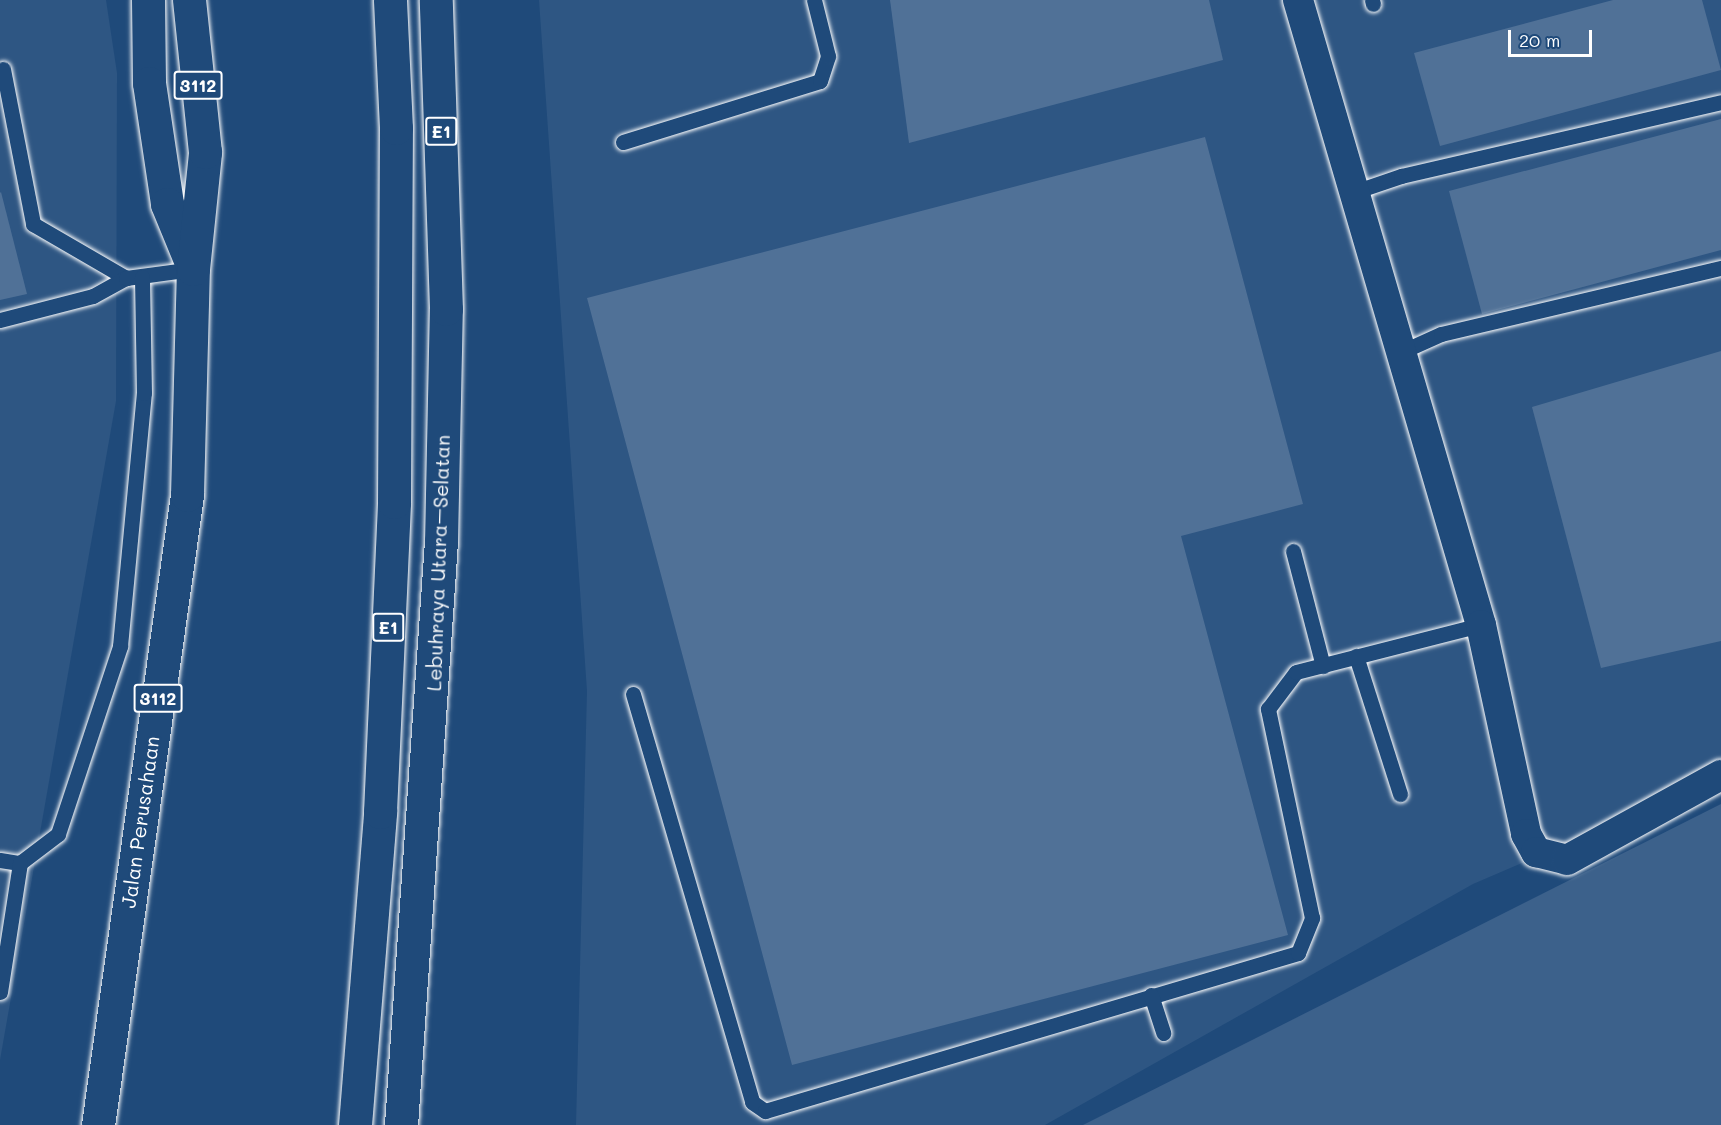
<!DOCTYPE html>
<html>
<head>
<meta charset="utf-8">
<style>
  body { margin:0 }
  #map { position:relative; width:1721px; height:1125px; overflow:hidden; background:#1f4a7a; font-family:Mali,sans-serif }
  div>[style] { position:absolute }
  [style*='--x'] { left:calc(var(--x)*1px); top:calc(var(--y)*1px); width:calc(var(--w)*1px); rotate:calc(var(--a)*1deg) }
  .built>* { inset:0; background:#2e5683 }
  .green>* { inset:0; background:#3c618b }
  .building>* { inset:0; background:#507197 }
  .roads { filter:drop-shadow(0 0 2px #fff) drop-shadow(0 0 2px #fff) }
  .service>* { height:15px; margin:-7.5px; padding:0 7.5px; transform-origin:7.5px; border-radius:7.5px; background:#1f4a7a }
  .minor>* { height:30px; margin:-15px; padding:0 15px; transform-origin:15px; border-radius:15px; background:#1f4a7a }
  .primary>* { height:33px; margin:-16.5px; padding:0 16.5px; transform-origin:16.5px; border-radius:16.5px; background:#1f4a7a }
  .motorway>* { height:33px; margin:-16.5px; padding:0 16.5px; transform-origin:16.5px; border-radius:16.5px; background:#1f4a7a }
  span { translate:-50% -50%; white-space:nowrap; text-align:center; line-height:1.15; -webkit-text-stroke:4.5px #1f4a7a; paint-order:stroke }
  .shield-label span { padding:2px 4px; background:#1f4a7a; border:2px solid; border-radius:4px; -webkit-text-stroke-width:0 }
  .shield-label { font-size:18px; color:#fff; font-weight:700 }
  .street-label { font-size:20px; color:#fff }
  .scale { position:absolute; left:1508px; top:30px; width:84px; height:27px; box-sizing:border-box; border:3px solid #fff; border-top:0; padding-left:8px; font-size:18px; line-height:21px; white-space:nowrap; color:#fff; -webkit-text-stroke:4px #1f4a7a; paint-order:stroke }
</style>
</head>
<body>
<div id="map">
  <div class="built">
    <div style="clip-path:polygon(0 0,106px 0,117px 73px,116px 401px,0 1060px)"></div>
    <div style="clip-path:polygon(539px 0,1721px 0,1721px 778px,1473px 884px,1045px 1125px,576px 1125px,587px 691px)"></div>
  </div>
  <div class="green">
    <div style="clip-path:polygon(1721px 804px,1721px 1125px,1083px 1125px)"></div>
  </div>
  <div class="building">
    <div style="clip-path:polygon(890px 0,1209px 0,1223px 60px,909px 143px)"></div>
    <div style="clip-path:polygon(1613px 0,1702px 0,1721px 70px,1440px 146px,1414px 53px)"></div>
    <div style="clip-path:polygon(1721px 119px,1721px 250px,1482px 314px,1449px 191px)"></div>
    <div style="clip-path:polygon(1205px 137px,1303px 504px,1181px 536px,1288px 935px,792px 1065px,587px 298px)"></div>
    <div style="clip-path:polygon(1px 192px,27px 294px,0 300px,0 193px)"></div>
    <div style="clip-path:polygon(1721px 351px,1721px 641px,1601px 668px,1532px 407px)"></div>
  </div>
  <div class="roads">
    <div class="service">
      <div style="--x:1372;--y:0;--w:4;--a:76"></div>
      <div style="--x:3;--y:69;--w:158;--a:79"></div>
      <div style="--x:33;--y:224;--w:108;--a:30.1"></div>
      <div style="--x:623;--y:142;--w:206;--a:-17.2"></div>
      <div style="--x:820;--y:81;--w:26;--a:-72"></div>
      <div style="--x:828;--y:56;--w:58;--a:-104"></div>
      <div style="--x:1354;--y:192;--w:50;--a:-18.8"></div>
      <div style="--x:1401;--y:176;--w:328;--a:-13"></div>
      <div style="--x:0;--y:320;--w:96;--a:-14.5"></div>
      <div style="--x:93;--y:296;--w:38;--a:-29"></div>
      <div style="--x:126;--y:278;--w:68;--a:-7.7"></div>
      <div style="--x:1401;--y:352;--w:44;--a:-24.2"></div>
      <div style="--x:1441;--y:334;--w:288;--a:-13.3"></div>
      <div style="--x:1293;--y:551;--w:119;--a:75.4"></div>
      <div style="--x:1356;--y:656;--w:145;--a:72.3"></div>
      <div style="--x:633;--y:694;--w:425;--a:73.7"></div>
      <div style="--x:752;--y:1102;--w:16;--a:35"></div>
      <div style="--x:765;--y:1111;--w:556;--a:-16.51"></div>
      <div style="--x:1298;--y:953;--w:38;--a:-68"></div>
      <div style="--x:1312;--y:918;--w:214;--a:-101.9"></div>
      <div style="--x:1268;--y:709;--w:46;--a:-52.9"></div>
      <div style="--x:1296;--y:672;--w:191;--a:-14.3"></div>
      <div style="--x:0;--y:860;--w:20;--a:9"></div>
      <div style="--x:20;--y:863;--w:48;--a:-37.3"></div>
      <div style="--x:58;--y:834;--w:198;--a:-71.7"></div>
      <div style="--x:120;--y:646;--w:254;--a:-84.6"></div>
      <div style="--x:144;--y:393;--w:116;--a:-91"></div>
      <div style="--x:0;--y:992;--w:131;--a:-81.2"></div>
      <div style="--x:1151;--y:995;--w:40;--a:72"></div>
    </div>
    <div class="minor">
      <div style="--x:1298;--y:0;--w:651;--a:73.68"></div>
      <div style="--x:1481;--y:625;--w:214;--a:77.8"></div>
      <div style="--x:1526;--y:834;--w:21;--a:61"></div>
      <div style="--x:1536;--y:852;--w:32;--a:14"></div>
      <div style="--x:1567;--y:860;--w:176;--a:-28.9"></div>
    </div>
    <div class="primary">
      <div style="--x:148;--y:0;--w:83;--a:89.3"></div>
      <div style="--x:149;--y:83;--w:122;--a:81.5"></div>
      <div style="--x:167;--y:204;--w:66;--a:67.7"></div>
      <div style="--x:98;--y:1125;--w:636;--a:-81.96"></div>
      <div style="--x:187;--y:495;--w:226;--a:-88.5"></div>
      <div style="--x:193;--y:269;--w:118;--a:-84.1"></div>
      <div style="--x:205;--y:152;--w:153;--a:-96"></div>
    </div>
    <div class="motorway">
      <div style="--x:355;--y:1125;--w:314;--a:-85.4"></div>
      <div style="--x:380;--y:812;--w:310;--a:-87.4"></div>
      <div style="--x:394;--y:502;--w:374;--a:-89.7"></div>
      <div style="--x:396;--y:128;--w:128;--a:-92.7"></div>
      <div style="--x:401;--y:1125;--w:584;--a:-86.08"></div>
      <div style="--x:441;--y:542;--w:233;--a:-88.8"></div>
      <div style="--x:446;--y:309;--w:309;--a:-91.9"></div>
    </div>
  </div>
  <div class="shield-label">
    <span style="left:198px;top:85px">3112</span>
    <span style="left:441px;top:131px">E1</span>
    <span style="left:388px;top:627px">E1</span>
    <span style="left:158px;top:698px">3112</span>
  </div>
  <div class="street-label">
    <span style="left:438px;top:563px;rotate:-88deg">Lebuhraya Utara–Selatan</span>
    <span style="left:140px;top:822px;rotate:-82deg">Jalan Perusahaan</span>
  </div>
  <div class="scale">20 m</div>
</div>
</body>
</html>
